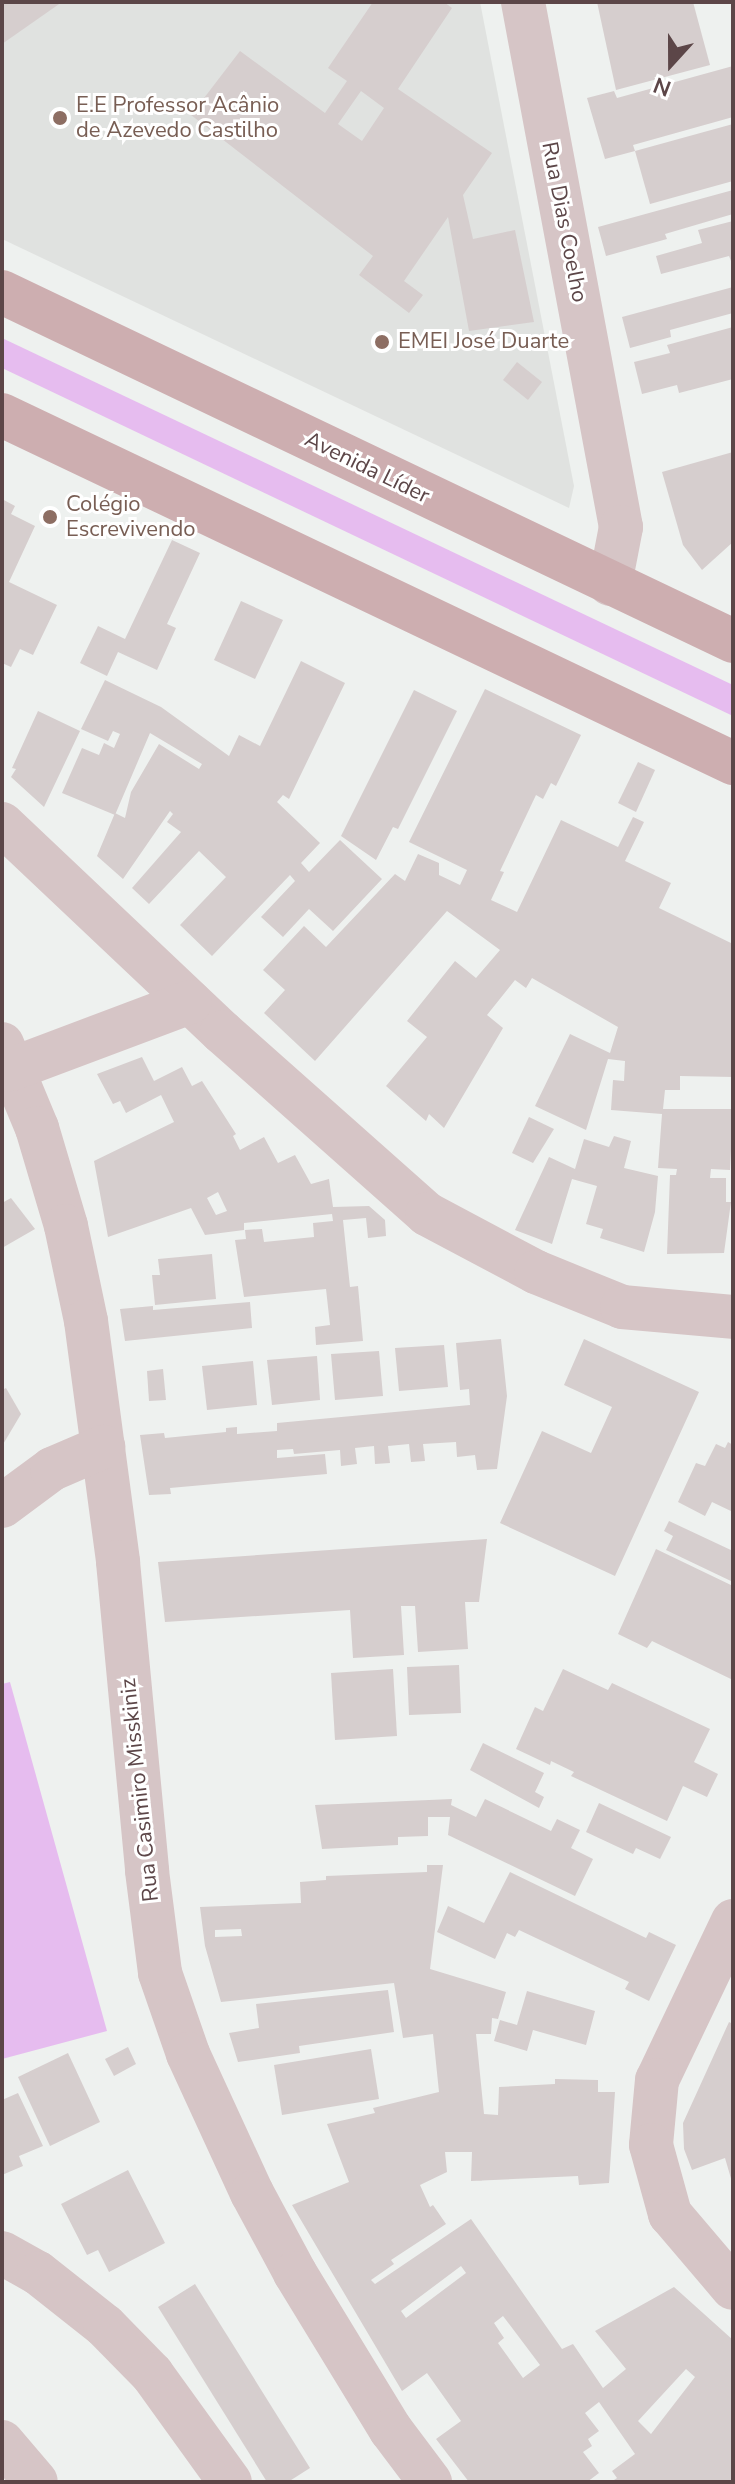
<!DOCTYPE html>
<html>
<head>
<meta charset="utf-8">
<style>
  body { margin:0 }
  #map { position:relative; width:735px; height:2484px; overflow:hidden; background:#eef1ef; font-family:"Nunito Sans",sans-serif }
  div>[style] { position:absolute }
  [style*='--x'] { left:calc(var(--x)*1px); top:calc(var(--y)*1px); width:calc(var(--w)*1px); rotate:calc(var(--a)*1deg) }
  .education>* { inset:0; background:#e0e2e0 }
  .green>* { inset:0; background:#e6bcef }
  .building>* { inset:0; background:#d6cece }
  .minor>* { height:44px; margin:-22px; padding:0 22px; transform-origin:22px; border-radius:22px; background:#d6c5c6 }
  .major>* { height:44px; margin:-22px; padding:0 22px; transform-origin:22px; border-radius:22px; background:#cdaeb0 }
  .dots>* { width:22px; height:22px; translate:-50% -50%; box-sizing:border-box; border:4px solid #fff; border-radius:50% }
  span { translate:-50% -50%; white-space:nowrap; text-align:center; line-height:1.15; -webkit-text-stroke:6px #fff; paint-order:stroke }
  .education-label { font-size:22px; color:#785e54 }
  .left { translate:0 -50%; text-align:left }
  .street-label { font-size:22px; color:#5c4648 }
  .frame { position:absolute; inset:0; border:4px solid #5c4648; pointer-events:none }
  .north { position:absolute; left:631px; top:24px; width:80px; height:80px; -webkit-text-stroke:6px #fff; paint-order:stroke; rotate:201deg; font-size:22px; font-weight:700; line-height:32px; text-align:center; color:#5c4648 }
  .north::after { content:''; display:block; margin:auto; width:28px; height:36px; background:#5c4648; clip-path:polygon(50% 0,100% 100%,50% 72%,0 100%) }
</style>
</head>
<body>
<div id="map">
  <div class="education">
    <div style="clip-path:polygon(2px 2px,480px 2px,574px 486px,569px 508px,2px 239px)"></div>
  </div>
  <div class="green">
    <div style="clip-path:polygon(2px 338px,733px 685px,733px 716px,2px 368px)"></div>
    <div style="clip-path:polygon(10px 1682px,107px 2031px,2px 2059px,2px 1684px)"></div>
  </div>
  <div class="building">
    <div style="clip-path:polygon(2px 2px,62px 2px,2px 44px)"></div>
    <div style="clip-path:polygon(evenodd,373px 2px,444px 2px,452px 8px,398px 89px,492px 153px,463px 195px,473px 239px,515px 230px,534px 322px,469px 331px,448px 217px,404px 281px,423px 295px,409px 313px,359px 275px,373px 256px,191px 115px,240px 51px,325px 113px,347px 81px,328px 68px,373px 2px,361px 91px,384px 108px,362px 141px,338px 124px,361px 91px)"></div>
    <div style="clip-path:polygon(597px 2px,693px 2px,710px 65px,616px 90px)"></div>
    <div style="clip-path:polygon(733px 66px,733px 117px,633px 145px,635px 151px,605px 159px,587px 98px,614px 91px,617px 98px)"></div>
    <div style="clip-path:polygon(733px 124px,733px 181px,650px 204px,635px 151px)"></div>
    <div style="clip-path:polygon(733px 190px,733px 214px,665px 234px,667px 239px,606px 256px,598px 227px)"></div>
    <div style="clip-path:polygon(733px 221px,733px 266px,729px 256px,661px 274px,656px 256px,702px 243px,698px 230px)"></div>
    <div style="clip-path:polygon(733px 287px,733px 313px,670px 330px,671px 337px,630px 348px,622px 317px)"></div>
    <div style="clip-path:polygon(733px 327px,733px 379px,679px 393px,677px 385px,642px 394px,634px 362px,670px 353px,667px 345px)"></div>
    <div style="clip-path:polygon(517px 362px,542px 382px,528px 400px,503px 380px)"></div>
    <div style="clip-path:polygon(733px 452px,733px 542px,702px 570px,683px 545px,662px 472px)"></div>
    <div style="clip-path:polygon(2px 499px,15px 506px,11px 514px,35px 526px,9px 582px,57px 605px,33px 655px,20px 649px,11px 667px,2px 663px)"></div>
    <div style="clip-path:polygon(172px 540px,200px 553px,167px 624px,176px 628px,157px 670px,118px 652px,107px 676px,80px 663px,98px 626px,125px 639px)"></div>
    <div style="clip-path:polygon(241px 601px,283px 620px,255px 679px,214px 660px)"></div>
    <div style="clip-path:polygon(301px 661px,345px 683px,289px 799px,283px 795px,277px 802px,320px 843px,301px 863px,309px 872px,340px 840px,382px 879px,333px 931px,309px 909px,283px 937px,261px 917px,295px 881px,290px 875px,212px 956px,180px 925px,226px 877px,199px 851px,149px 904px,132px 888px,181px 832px,167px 822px,173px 814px,170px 811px,123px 879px,97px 856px,115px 813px,125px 818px,131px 792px,159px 744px,199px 769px,202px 764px,150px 733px,115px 815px,62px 793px,82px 748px,99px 755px,104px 743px,114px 748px,120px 734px,113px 731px,108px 741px,81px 729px,105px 680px,161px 707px,229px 756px,239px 735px,260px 746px)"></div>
    <div style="clip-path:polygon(485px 689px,581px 735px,556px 786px,551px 783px,543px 799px,536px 795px,500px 871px,504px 872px,491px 900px,517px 912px,561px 820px,618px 847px,633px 817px,644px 822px,625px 861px,671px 883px,659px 908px,733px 944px,733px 1077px,680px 1076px,680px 1090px,665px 1090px,663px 1109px,733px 1109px,730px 1170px,711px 1169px,710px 1178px,726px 1178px,726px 1202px,731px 1202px,724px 1253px,667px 1254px,670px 1175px,676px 1175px,677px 1169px,658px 1168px,662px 1114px,611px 1110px,613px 1080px,624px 1081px,625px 1061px,608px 1059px,586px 1130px,535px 1106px,570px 1034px,610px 1053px,618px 1027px,532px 978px,526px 988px,515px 980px,487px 1015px,503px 1028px,444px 1128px,429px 1114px,426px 1121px,386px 1086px,427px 1037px,407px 1021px,455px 961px,476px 978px,500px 950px,447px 911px,315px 1061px,264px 1013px,285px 990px,263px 970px,304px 926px,326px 947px,395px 874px,405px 881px,418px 854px,439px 863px,439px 875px,460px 885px,467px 870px,409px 842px)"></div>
    <div style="clip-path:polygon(414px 690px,457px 711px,398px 829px,393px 827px,376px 860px,341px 836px)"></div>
    <div style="clip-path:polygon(38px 711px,80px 731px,44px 807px,11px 777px,16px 769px,12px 768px)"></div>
    <div style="clip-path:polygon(638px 762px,655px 770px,636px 812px,618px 803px)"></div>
    <div style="clip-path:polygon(evenodd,142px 1057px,154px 1081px,182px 1067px,192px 1086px,202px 1081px,236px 1134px,233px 1136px,240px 1150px,264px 1137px,278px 1163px,295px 1155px,311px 1184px,329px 1179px,333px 1207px,369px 1206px,385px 1220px,386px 1236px,368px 1238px,366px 1218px,343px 1220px,350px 1287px,358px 1286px,363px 1341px,316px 1345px,315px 1327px,330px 1325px,326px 1289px,244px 1297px,235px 1240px,246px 1239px,245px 1230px,262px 1229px,264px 1242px,314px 1237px,313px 1223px,333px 1221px,332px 1214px,244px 1223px,244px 1230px,205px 1235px,191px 1208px,108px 1237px,94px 1161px,174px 1122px,161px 1095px,126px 1113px,120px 1101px,113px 1104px,97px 1074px,142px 1057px,218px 1192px,227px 1211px,216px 1215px,207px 1198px,218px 1192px)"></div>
    <div style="clip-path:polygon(529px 1117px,554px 1129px,533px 1163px,512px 1153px)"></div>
    <div style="clip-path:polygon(614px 1136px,631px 1141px,624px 1168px,658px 1176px,655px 1212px,644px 1252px,600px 1238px,603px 1229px,586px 1224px,597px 1186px,572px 1179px,552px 1244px,515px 1230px,549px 1157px,575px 1169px,584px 1139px,609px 1147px)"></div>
    <div style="clip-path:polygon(11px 1198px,35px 1229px,2px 1248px,2px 1203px)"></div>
    <div style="clip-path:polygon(212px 1254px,216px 1299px,155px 1305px,152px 1275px,160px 1275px,158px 1259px)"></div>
    <div style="clip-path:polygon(250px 1302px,252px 1328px,125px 1341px,120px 1309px,153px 1306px,153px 1310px)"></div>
    <div style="clip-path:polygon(501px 1339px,507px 1396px,497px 1469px,477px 1470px,475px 1455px,457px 1457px,456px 1442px,423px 1444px,425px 1461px,411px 1462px,409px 1444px,388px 1446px,390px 1463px,375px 1464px,374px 1446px,355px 1448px,357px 1464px,341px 1466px,340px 1450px,294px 1454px,293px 1449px,277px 1450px,277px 1458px,325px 1454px,327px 1474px,170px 1488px,171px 1494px,149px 1495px,140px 1435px,164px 1433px,165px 1438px,226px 1432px,226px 1428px,237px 1427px,237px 1434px,277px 1431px,277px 1423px,470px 1405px,469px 1389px,460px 1390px,456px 1343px)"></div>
    <div style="clip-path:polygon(584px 1339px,699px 1392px,615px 1576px,500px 1523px,542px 1431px,591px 1453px,612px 1407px,564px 1385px)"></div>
    <div style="clip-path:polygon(444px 1345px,448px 1387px,399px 1391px,395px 1348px)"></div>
    <div style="clip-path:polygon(379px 1351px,383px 1396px,335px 1400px,331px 1354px)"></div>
    <div style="clip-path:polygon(317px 1356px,320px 1400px,272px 1405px,267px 1360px)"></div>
    <div style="clip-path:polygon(253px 1361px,257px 1405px,207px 1410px,202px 1366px)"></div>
    <div style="clip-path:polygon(163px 1369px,166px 1400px,149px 1401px,147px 1371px)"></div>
    <div style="clip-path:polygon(6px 1388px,21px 1414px,2px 1446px,2px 1390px)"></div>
    <div style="clip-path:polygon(728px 1442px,733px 1445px,733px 1512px,712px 1502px,705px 1516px,678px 1502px,696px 1463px,705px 1466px,716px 1444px,725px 1448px)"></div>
    <div style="clip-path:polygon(669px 1521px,733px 1551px,733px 1582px,666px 1550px,673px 1536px,664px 1531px)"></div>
    <div style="clip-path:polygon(487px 1539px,479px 1602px,465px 1602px,468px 1649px,418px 1652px,415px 1606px,401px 1606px,404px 1655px,353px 1658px,350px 1610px,165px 1622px,158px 1562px)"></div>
    <div style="clip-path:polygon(656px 1549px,733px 1586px,733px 1680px,652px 1641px,647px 1648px,618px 1634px)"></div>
    <div style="clip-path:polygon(459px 1665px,461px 1713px,409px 1715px,407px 1667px)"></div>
    <div style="clip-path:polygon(393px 1669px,397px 1736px,335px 1740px,331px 1673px)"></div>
    <div style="clip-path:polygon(563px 1669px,608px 1690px,612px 1683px,710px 1729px,694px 1762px,718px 1774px,707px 1797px,683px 1786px,667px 1821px,571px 1776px,574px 1772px,551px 1761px,550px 1765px,516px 1749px,535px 1707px,543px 1711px)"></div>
    <div style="clip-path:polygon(483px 1743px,544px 1773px,535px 1792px,544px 1797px,539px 1808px,470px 1770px)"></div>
    <div style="clip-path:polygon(452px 1799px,451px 1805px,476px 1817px,485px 1799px,551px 1831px,557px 1819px,580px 1830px,571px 1848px,593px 1859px,575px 1896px,448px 1835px,450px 1817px,428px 1817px,428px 1836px,398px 1837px,398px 1845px,322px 1849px,315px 1805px)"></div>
    <div style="clip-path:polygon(599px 1803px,671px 1837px,660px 1859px,636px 1848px,633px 1854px,586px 1832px)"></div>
    <div style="clip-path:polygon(evenodd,427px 1865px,443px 1865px,430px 1969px,506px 1992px,498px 2019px,492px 2018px,491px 2034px,476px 2034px,484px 2114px,498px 2115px,499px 2087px,555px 2084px,555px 2079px,598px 2080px,598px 2092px,615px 2092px,609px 2183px,579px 2185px,578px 2176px,471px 2181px,472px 2152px,445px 2152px,447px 2172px,420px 2185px,430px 2207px,433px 2205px,446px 2224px,391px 2260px,394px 2264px,371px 2280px,375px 2284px,471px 2219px,562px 2349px,573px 2344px,603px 2388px,626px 2369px,595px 2331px,674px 2287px,733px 2340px,733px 2482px,611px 2482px,617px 2478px,612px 2471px,635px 2454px,599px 2402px,585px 2413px,599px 2431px,588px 2439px,592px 2446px,583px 2452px,599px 2473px,587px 2482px,469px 2482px,436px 2439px,461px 2421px,427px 2373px,402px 2391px,292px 2205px,349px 2182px,327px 2124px,375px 2113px,373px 2108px,439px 2092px,433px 2034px,403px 2038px,394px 1983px,221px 2002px,205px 1946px,200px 1907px,301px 1903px,300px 1882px,326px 1880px,326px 1876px,427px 1872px,427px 1865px,241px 1929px,242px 1936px,215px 1937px,215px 1930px,241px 1929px,427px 1865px,461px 2266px,466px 2273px,406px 2318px,401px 2311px,461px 2266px,427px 1865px,503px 2316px,540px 2365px,523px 2378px,498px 2343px,504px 2338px,494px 2323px,503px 2316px,427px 1865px,686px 2369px,695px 2377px,651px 2434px,638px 2421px,686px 2369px)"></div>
    <div style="clip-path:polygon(510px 1872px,646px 1938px,649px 1932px,676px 1945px,649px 2001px,625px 1989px,629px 1982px,519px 1930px,515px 1937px,507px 1933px,495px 1959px,437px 1932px,448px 1906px,484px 1923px)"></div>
    <div style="clip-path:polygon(388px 1990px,394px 2032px,299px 2046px,300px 2053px,238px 2062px,229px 2033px,259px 2028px,256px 2004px)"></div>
    <div style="clip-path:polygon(527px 1991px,595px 2011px,586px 2045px,533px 2030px,527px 2051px,494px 2041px,500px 2020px,517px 2025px)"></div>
    <div style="clip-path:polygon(729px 2022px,733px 2024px,732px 2182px,725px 2158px,692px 2170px,684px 2149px,683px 2123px)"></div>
    <div style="clip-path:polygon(128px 2047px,136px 2064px,114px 2076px,105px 2059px)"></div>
    <div style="clip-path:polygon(371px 2049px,379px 2099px,282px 2115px,274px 2065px)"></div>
    <div style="clip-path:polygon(68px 2053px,100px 2122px,50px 2146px,18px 2077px)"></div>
    <div style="clip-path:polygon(18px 2093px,43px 2146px,19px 2156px,23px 2166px,2px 2175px,2px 2100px)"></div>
    <div style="clip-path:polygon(128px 2170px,165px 2243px,109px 2272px,98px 2250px,87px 2255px,61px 2204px)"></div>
    <div style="clip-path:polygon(195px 2284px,310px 2468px,288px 2482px,267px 2482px,158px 2307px)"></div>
  </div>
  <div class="minor">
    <div style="--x:523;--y:2;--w:534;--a:79.43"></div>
    <div style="--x:621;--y:527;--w:58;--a:100.9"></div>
    <div style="--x:2;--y:824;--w:303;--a:43.4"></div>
    <div style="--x:222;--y:1032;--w:274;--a:41.6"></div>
    <div style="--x:427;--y:1214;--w:123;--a:28"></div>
    <div style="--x:536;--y:1272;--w:93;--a:22.1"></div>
    <div style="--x:622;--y:1307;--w:111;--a:5.1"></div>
    <div style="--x:2;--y:1044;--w:91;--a:67.4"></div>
    <div style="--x:37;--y:1128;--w:102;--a:73.5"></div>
    <div style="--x:66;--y:1226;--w:97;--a:78.1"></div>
    <div style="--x:86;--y:1321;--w:243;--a:82.4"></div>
    <div style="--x:118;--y:1562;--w:310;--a:84.6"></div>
    <div style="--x:147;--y:1871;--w:103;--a:82.7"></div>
    <div style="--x:160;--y:1973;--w:86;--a:70.9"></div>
    <div style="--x:188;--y:2054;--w:153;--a:65.3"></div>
    <div style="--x:252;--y:2193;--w:91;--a:61.7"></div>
    <div style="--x:295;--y:2273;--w:184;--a:58.6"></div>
    <div style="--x:391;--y:2430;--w:65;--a:53.1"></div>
    <div style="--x:2;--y:1070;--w:10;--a:-6"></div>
    <div style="--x:12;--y:1069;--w:190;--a:-20.6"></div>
    <div style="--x:2;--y:1506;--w:62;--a:-36.5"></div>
    <div style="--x:52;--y:1469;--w:56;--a:-23.3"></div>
    <div style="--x:733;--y:1921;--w:176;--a:115.5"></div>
    <div style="--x:657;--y:2080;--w:65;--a:95.3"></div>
    <div style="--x:651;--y:2145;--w:72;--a:74.6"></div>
    <div style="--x:670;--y:2214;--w:97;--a:49.6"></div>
    <div style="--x:2;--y:2253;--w:41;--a:29.1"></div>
    <div style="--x:38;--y:2273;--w:85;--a:38.3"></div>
    <div style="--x:105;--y:2326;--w:67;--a:45.6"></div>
    <div style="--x:152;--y:2374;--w:133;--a:54.2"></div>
    <div style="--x:2;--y:2442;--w:52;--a:49.6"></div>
  </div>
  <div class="major">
    <div style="--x:2;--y:292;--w:810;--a:25.52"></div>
    <div style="--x:2;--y:415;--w:810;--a:25.46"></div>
  </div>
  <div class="dots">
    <div style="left:60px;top:118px;background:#8d6e63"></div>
    <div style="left:382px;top:342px;background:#8d6e63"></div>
    <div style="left:50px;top:517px;background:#8d6e63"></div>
  </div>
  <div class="education-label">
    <span class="left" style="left:76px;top:118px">E.E Professor Acânio<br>de Azevedo Castilho</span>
    <span class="left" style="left:398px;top:342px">EMEI José Duarte</span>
    <span class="left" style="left:66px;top:517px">Colégio<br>Escrevivendo</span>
  </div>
  <div class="street-label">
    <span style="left:564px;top:222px;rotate:79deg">Rua Dias Coelho</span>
    <span style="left:367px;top:468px;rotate:26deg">Avenida Líder</span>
    <span style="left:140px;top:1790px;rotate:-96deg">Rua Casimiro Misskiniz</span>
  </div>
  <div class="frame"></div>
  <div class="north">N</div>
</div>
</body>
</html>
